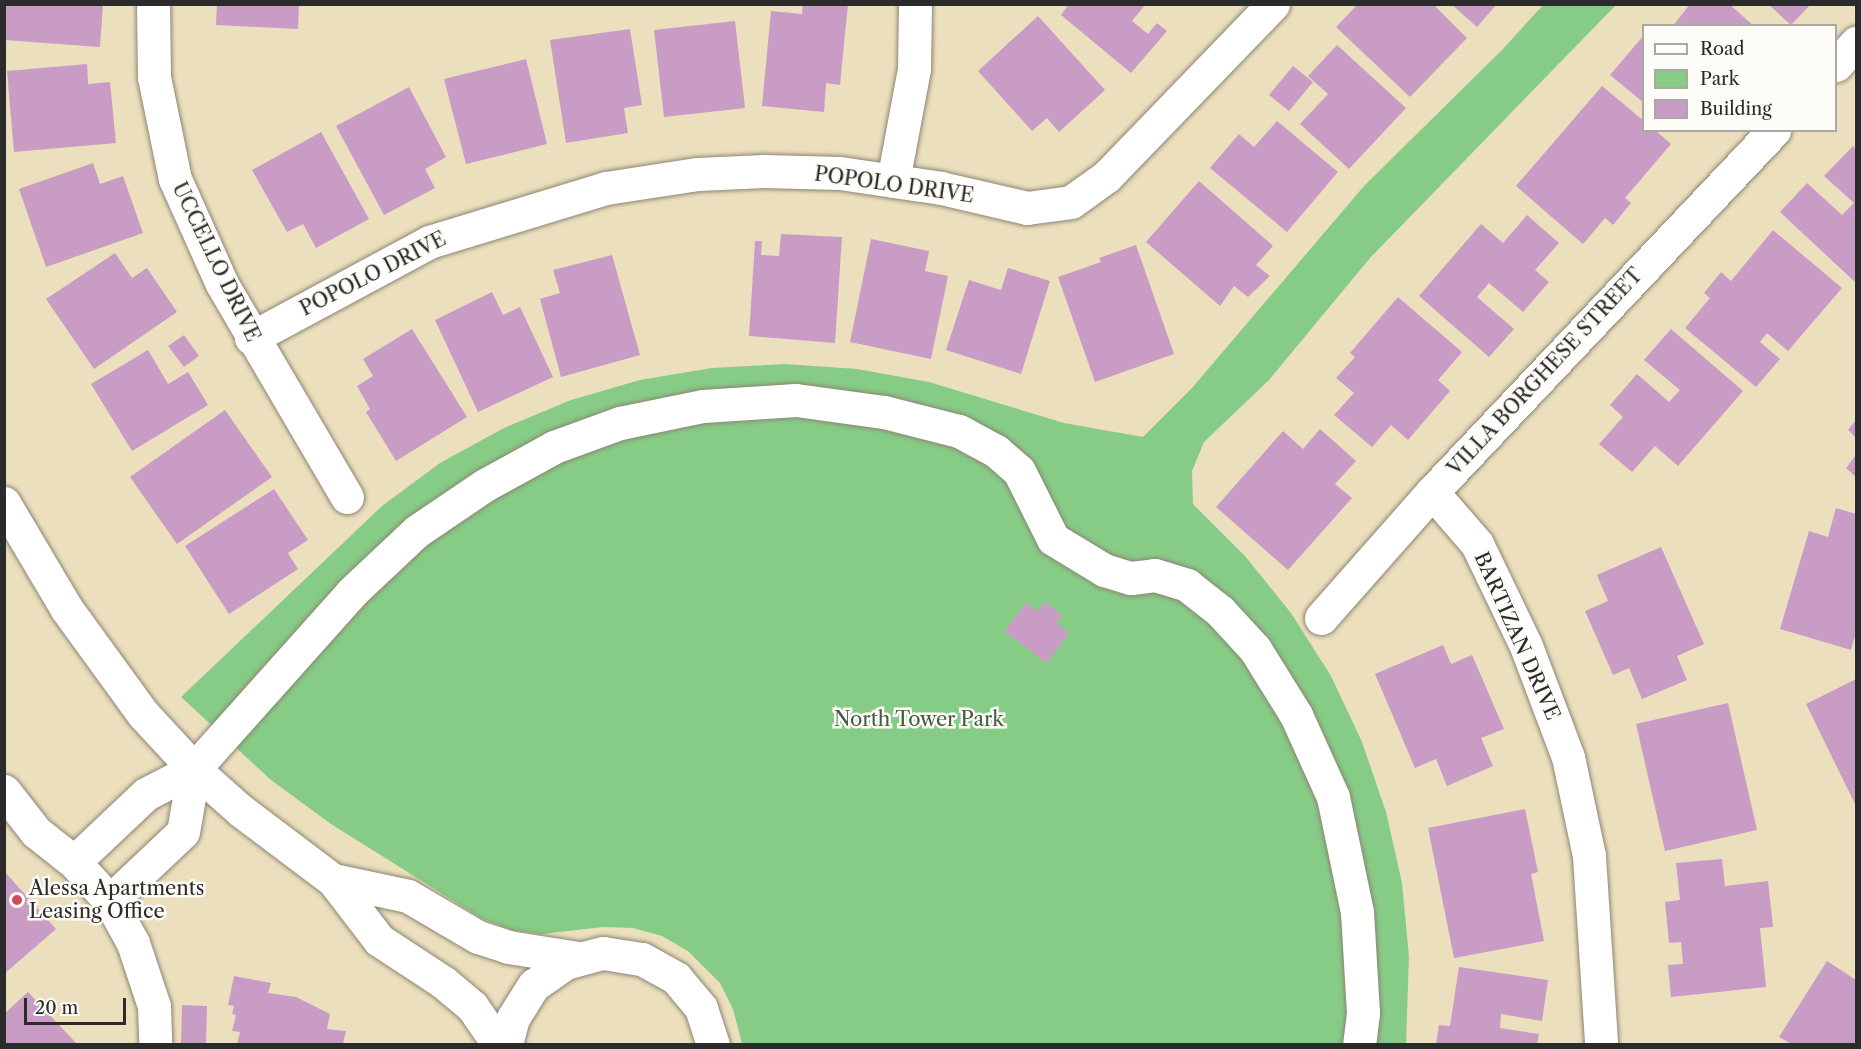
<!DOCTYPE html>
<html>
<head>
<meta charset="utf-8">
<style>
  body { margin:0 }
  #map { position:relative; width:1861px; height:1049px; overflow:hidden; background:#ecdfbd; font-family:"Libre Caslon Text",serif }
  div>[style] { position:absolute }
  [style*='--x'] { left:calc(var(--x)*1px); top:calc(var(--y)*1px); width:calc(var(--w)*1px); rotate:calc(var(--a)*1deg) }
  .green>* { inset:0; background:#86cc86 }
  .building>* { inset:0; background:#c89cc5 }
  .roads { filter:drop-shadow(0 0 2px #8c8574) drop-shadow(0 0 2px #8c8574) }
  .minor>* { height:33px; margin:-16.5px; padding:0 16.5px; transform-origin:16.5px; border-radius:16.5px; background:#fff }
  .dots>* { width:16px; height:16px; translate:-50% -50%; box-sizing:border-box; border:3px solid #fdfcf7; border-radius:50% }
  span { translate:-50% -50%; white-space:nowrap; text-align:center; line-height:1.15; -webkit-text-stroke:5px #fdfcf7; paint-order:stroke }
  .street-label { font-size:20px; color:#2b2b2b }
  .park-label { font-size:20px; color:#465b46 }
  .poi-label { font-size:20px; color:#2b2b2b }
  .left { translate:0 -50%; text-align:left }
  .frame { position:absolute; inset:0; border:6px solid #2b2b2b; pointer-events:none }
  .legend { position:absolute; left:1642px; top:24px; width:195px; height:108px; box-sizing:border-box; background:#fdfcf7; border:2px solid #a9a8a5; margin:0; padding:8px 10px; list-style:none; font-size:18px; color:#2b2b2b }
  .legend li { display:flex; align-items:center; gap:12px; height:30px }
  .legend b { width:30px; border:2px solid #a9a8a5 }
  .scale { position:absolute; left:24px; top:998px; width:102px; height:27px; box-sizing:border-box; border:3px solid #2b2b2b; border-top:0; padding-left:8px; font-size:18px; line-height:21px; white-space:nowrap; color:#2b2b2b; -webkit-text-stroke:4px #fdfcf7; paint-order:stroke }
</style>
</head>
<body>
<div id="map">
  <div class="green">
    <div style="clip-path:polygon(1543px 5px,1616px 5px,1370px 258px,1269px 380px,1204px 442px,1192px 471px,1193px 504px,1245px 556px,1291px 613px,1331px 676px,1362px 742px,1386px 812px,1402px 883px,1409px 957px,1406px 1044px,742px 1044px,733px 1009px,720px 983px,688px 951px,662px 936px,633px 928px,603px 927px,542px 934px,511px 930px,481px 918px,331px 824px,271px 780px,181px 697px,382px 506px,440px 463px,504px 428px,571px 400px,640px 380px,712px 368px,785px 364px,857px 369px,929px 382px,1064px 423px,1143px 437px,1192px 388px,1364px 186px,1502px 50px)"></div>
  </div>
  <div class="building">
    <div style="clip-path:polygon(4px 4px,103px 4px,100px 47px,4px 40px)"></div>
    <div style="clip-path:polygon(217px 4px,299px 4px,298px 29px,216px 25px)"></div>
    <div style="clip-path:polygon(803px 4px,848px 4px,840px 85px,826px 83px,824px 112px,762px 106px,771px 11px,802px 14px)"></div>
    <div style="clip-path:polygon(1069px 4px,1146px 4px,1132px 21px,1148px 34px,1157px 23px,1167px 31px,1131px 73px,1061px 15px)"></div>
    <div style="clip-path:polygon(1358px 4px,1433px 4px,1467px 38px,1410px 97px,1336px 27px)"></div>
    <div style="clip-path:polygon(1451px 4px,1497px 4px,1477px 27px)"></div>
    <div style="clip-path:polygon(1690px 4px,1729px 4px,1754px 26px,1673px 26px)"></div>
    <div style="clip-path:polygon(1768px 4px,1811px 4px,1791px 25px)"></div>
    <div style="clip-path:polygon(1038px 16px,1105px 90px,1059px 132px,1047px 118px,1032px 131px,978px 71px)"></div>
    <div style="clip-path:polygon(735px 21px,745px 108px,664px 117px,654px 30px)"></div>
    <div style="clip-path:polygon(630px 29px,642px 105px,624px 108px,628px 133px,566px 143px,550px 40px)"></div>
    <div style="clip-path:polygon(1644px 35px,1644px 103px,1610px 75px)"></div>
    <div style="clip-path:polygon(1337px 45px,1406px 108px,1349px 169px,1300px 124px,1328px 94px,1308px 76px)"></div>
    <div style="clip-path:polygon(526px 59px,547px 144px,466px 164px,444px 79px)"></div>
    <div style="clip-path:polygon(87px 64px,88px 84px,110px 82px,116px 143px,14px 152px,7px 71px)"></div>
    <div style="clip-path:polygon(1293px 66px,1313px 82px,1289px 111px,1269px 95px)"></div>
    <div style="clip-path:polygon(1602px 86px,1644px 121px,1644px 130px,1655px 130px,1671px 144px,1625px 198px,1631px 203px,1613px 225px,1605px 218px,1583px 244px,1516px 186px)"></div>
    <div style="clip-path:polygon(409px 87px,446px 157px,425px 169px,435px 188px,384px 215px,336px 126px)"></div>
    <div style="clip-path:polygon(1277px 121px,1338px 172px,1287px 232px,1210px 168px,1239px 134px,1254px 147px)"></div>
    <div style="clip-path:polygon(321px 132px,369px 219px,316px 248px,303px 224px,287px 232px,252px 170px)"></div>
    <div style="clip-path:polygon(1853px 146px,1856px 150px,1855px 282px,1780px 212px,1807px 183px,1842px 215px,1854px 203px,1824px 176px)"></div>
    <div style="clip-path:polygon(93px 163px,100px 184px,123px 176px,143px 233px,46px 267px,19px 189px)"></div>
    <div style="clip-path:polygon(1199px 181px,1273px 246px,1256px 265px,1270px 276px,1248px 297px,1234px 286px,1220px 306px,1146px 242px)"></div>
    <div style="clip-path:polygon(1527px 215px,1559px 243px,1535px 270px,1549px 282px,1523px 312px,1489px 283px,1477px 297px,1514px 329px,1489px 357px,1419px 296px,1481px 224px,1503px 243px)"></div>
    <div style="clip-path:polygon(1773px 230px,1842px 288px,1788px 351px,1767px 333px,1760px 342px,1780px 359px,1756px 387px,1685px 328px,1710px 298px,1704px 293px,1721px 272px,1731px 281px)"></div>
    <div style="clip-path:polygon(781px 234px,842px 237px,835px 343px,749px 336px,755px 241px,762px 241px,761px 255px,779px 256px)"></div>
    <div style="clip-path:polygon(871px 239px,929px 251px,925px 271px,948px 276px,931px 359px,850px 342px)"></div>
    <div style="clip-path:polygon(1136px 245px,1174px 354px,1095px 382px,1058px 277px,1101px 262px,1099px 258px)"></div>
    <div style="clip-path:polygon(115px 253px,132px 278px,147px 268px,177px 312px,94px 369px,46px 299px)"></div>
    <div style="clip-path:polygon(612px 255px,640px 355px,561px 377px,540px 299px,560px 293px,553px 270px)"></div>
    <div style="clip-path:polygon(1008px 268px,1050px 281px,1021px 374px,946px 350px,969px 280px,1001px 290px)"></div>
    <div style="clip-path:polygon(492px 292px,503px 315px,520px 307px,553px 377px,478px 412px,435px 320px)"></div>
    <div style="clip-path:polygon(1398px 297px,1462px 352px,1438px 380px,1450px 391px,1408px 440px,1391px 425px,1372px 447px,1334px 415px,1354px 393px,1336px 378px,1355px 357px,1350px 353px)"></div>
    <div style="clip-path:polygon(412px 329px,467px 417px,396px 461px,366px 412px,370px 409px,357px 386px,373px 376px,363px 359px)"></div>
    <div style="clip-path:polygon(1671px 329px,1743px 391px,1678px 466px,1655px 446px,1632px 472px,1599px 444px,1623px 417px,1610px 405px,1637px 374px,1669px 402px,1680px 390px,1644px 360px)"></div>
    <div style="clip-path:polygon(184px 335px,199px 356px,184px 367px,168px 346px)"></div>
    <div style="clip-path:polygon(148px 350px,168px 384px,188px 372px,208px 405px,132px 451px,91px 384px)"></div>
    <div style="clip-path:polygon(225px 410px,272px 477px,177px 544px,130px 477px)"></div>
    <div style="clip-path:polygon(1856px 420px,1856px 438px,1848px 430px)"></div>
    <div style="clip-path:polygon(1320px 429px,1356px 461px,1335px 484px,1352px 498px,1288px 570px,1216px 507px,1283px 431px,1303px 449px)"></div>
    <div style="clip-path:polygon(1856px 455px,1856px 477px,1846px 468px)"></div>
    <div style="clip-path:polygon(274px 489px,308px 540px,288px 553px,298px 569px,229px 614px,185px 546px)"></div>
    <div style="clip-path:polygon(1836px 508px,1856px 514px,1856px 632px,1851px 650px,1780px 629px,1809px 531px,1828px 537px)"></div>
    <div style="clip-path:polygon(1661px 547px,1704px 644px,1677px 656px,1687px 680px,1642px 699px,1629px 668px,1613px 675px,1585px 611px,1608px 601px,1597px 575px)"></div>
    <div style="clip-path:polygon(1044px 602px,1062px 615px,1056px 623px,1069px 633px,1047px 663px,1004px 631px,1026px 603px,1038px 611px)"></div>
    <div style="clip-path:polygon(1443px 645px,1451px 664px,1472px 655px,1504px 729px,1481px 738px,1493px 766px,1447px 786px,1436px 759px,1415px 768px,1375px 674px)"></div>
    <div style="clip-path:polygon(1856px 679px,1856px 806px,1806px 704px)"></div>
    <div style="clip-path:polygon(1728px 703px,1757px 830px,1665px 851px,1636px 724px)"></div>
    <div style="clip-path:polygon(1525px 809px,1538px 872px,1531px 874px,1544px 941px,1454px 958px,1428px 828px)"></div>
    <div style="clip-path:polygon(1722px 859px,1725px 886px,1768px 881px,1773px 927px,1760px 928px,1766px 987px,1671px 997px,1668px 965px,1683px 964px,1681px 942px,1669px 943px,1665px 902px,1680px 900px,1676px 863px)"></div>
    <div style="clip-path:polygon(4px 871px,56px 929px,4px 974px)"></div>
    <div style="clip-path:polygon(1827px 961px,1856px 980px,1856px 1044px,1791px 1044px,1779px 1037px)"></div>
    <div style="clip-path:polygon(1459px 967px,1548px 980px,1542px 1021px,1501px 1014px,1500px 1028px,1539px 1034px,1537px 1044px,1436px 1044px,1439px 1025px,1450px 1026px)"></div>
    <div style="clip-path:polygon(234px 976px,271px 983px,268px 993px,296px 997px,330px 1014px,327px 1029px,346px 1031px,343px 1044px,237px 1044px,240px 1032px,232px 1031px,236px 1015px,232px 1014px,234px 1006px,228px 1005px)"></div>
    <div style="clip-path:polygon(28px 992px,77px 1044px,4px 1044px,4px 1014px)"></div>
    <div style="clip-path:polygon(182px 1005px,207px 1006px,206px 1044px,181px 1044px)"></div>
  </div>
  <div class="roads">
    <div class="minor">
      <div style="--x:153;--y:4;--w:73;--a:89.2"></div>
      <div style="--x:154;--y:77;--w:104;--a:78.4"></div>
      <div style="--x:175;--y:179;--w:115;--a:65.9"></div>
      <div style="--x:222;--y:284;--w:247;--a:59.6"></div>
      <div style="--x:1836;--y:65;--w:30;--a:-48"></div>
      <div style="--x:893;--y:181;--w:114;--a:-79.4"></div>
      <div style="--x:914;--y:69;--w:65;--a:-89.1"></div>
      <div style="--x:251;--y:338;--w:202;--a:-28.3"></div>
      <div style="--x:429;--y:242;--w:185;--a:-17"></div>
      <div style="--x:606;--y:188;--w:93;--a:-8.7"></div>
      <div style="--x:698;--y:174;--w:66;--a:-2.6"></div>
      <div style="--x:764;--y:171;--w:76;--a:1.5"></div>
      <div style="--x:840;--y:173;--w:102;--a:8.4"></div>
      <div style="--x:941;--y:188;--w:88;--a:13.1"></div>
      <div style="--x:1027;--y:208;--w:44;--a:-7.8"></div>
      <div style="--x:1071;--y:202;--w:44;--a:-35.8"></div>
      <div style="--x:1107;--y:176;--w:239;--a:-46"></div>
      <div style="--x:1432;--y:492;--w:69;--a:49.1"></div>
      <div style="--x:1477;--y:544;--w:113;--a:64.3"></div>
      <div style="--x:1526;--y:646;--w:119;--a:69.3"></div>
      <div style="--x:1568;--y:757;--w:101;--a:78"></div>
      <div style="--x:1589;--y:856;--w:188;--a:86.3"></div>
      <div style="--x:4;--y:503;--w:122;--a:59.4"></div>
      <div style="--x:66;--y:608;--w:131;--a:54"></div>
      <div style="--x:143;--y:714;--w:75;--a:47.2"></div>
      <div style="--x:194;--y:769;--w:62;--a:41.7"></div>
      <div style="--x:240;--y:810;--w:116;--a:37"></div>
      <div style="--x:333;--y:880;--w:76;--a:52.5"></div>
      <div style="--x:379;--y:940;--w:77;--a:33.3"></div>
      <div style="--x:443;--y:982;--w:38;--a:40"></div>
      <div style="--x:472;--y:1006;--w:46;--a:55.6"></div>
      <div style="--x:1321;--y:618;--w:168;--a:-48.6"></div>
      <div style="--x:1432;--y:492;--w:498;--a:-46.6"></div>
      <div style="--x:4;--y:791;--w:52;--a:52"></div>
      <div style="--x:36;--y:832;--w:48;--a:38.3"></div>
      <div style="--x:74;--y:862;--w:53;--a:47.3"></div>
      <div style="--x:110;--y:901;--w:48;--a:61.3"></div>
      <div style="--x:133;--y:943;--w:66;--a:71.6"></div>
      <div style="--x:154;--y:1006;--w:38;--a:88"></div>
      <div style="--x:74;--y:862;--w:99;--a:-43.4"></div>
      <div style="--x:146;--y:794;--w:54;--a:-27.5"></div>
      <div style="--x:194;--y:769;--w:237;--a:-48.2"></div>
      <div style="--x:352;--y:592;--w:89;--a:-43.2"></div>
      <div style="--x:417;--y:531;--w:82;--a:-34.1"></div>
      <div style="--x:485;--y:485;--w:79;--a:-28.8"></div>
      <div style="--x:554;--y:447;--w:70;--a:-20"></div>
      <div style="--x:620;--y:423;--w:85;--a:-11.6"></div>
      <div style="--x:703;--y:406;--w:93;--a:-3.7"></div>
      <div style="--x:796;--y:400;--w:89;--a:7.8"></div>
      <div style="--x:884;--y:412;--w:77;--a:14.2"></div>
      <div style="--x:959;--y:431;--w:42;--a:28.4"></div>
      <div style="--x:996;--y:451;--w:30;--a:41"></div>
      <div style="--x:1019;--y:471;--w:76;--a:63.4"></div>
      <div style="--x:1053;--y:539;--w:60;--a:31.3"></div>
      <div style="--x:1104;--y:570;--w:28;--a:17"></div>
      <div style="--x:1131;--y:578;--w:24;--a:-7"></div>
      <div style="--x:1155;--y:575;--w:34;--a:17"></div>
      <div style="--x:1187;--y:585;--w:42;--a:38.2"></div>
      <div style="--x:1220;--y:611;--w:52;--a:47.4"></div>
      <div style="--x:1255;--y:649;--w:78;--a:58.2"></div>
      <div style="--x:1296;--y:715;--w:90;--a:65.7"></div>
      <div style="--x:1333;--y:797;--w:117;--a:78.2"></div>
      <div style="--x:1357;--y:912;--w:101;--a:86.6"></div>
      <div style="--x:1363;--y:1013;--w:31;--a:97"></div>
      <div style="--x:333;--y:880;--w:77;--a:12"></div>
      <div style="--x:408;--y:896;--w:81;--a:30.4"></div>
      <div style="--x:478;--y:937;--w:32;--a:18"></div>
      <div style="--x:508;--y:947;--w:71;--a:8.9"></div>
      <div style="--x:110;--y:901;--w:100;--a:-43.4"></div>
      <div style="--x:183;--y:832;--w:64;--a:-80.1"></div>
      <div style="--x:506;--y:1044;--w:27;--a:-75"></div>
      <div style="--x:513;--y:1018;--w:39;--a:-58"></div>
      <div style="--x:534;--y:985;--w:38;--a:-35"></div>
      <div style="--x:565;--y:963;--w:39;--a:-15"></div>
      <div style="--x:603;--y:953;--w:39;--a:9"></div>
      <div style="--x:642;--y:959;--w:39;--a:29"></div>
      <div style="--x:676;--y:978;--w:39;--a:50"></div>
      <div style="--x:701;--y:1008;--w:38;--a:72"></div>
    </div>
  </div>
  <div class="dots">
    <div style="left:17px;top:900px;background:#d1495b"></div>
  </div>
  <div class="street-label">
    <span style="left:894px;top:185px;rotate:8deg">POPOLO DRIVE</span>
    <span style="left:216px;top:262px;rotate:64deg">UCCELLO DRIVE</span>
    <span style="left:373px;top:274px;rotate:-27deg">POPOLO DRIVE</span>
    <span style="left:1545px;top:372px;rotate:-47deg">VILLA BORGHESE STREET</span>
    <span style="left:1517px;top:636px;rotate:66deg">BARTIZAN DRIVE</span>
  </div>
  <div class="park-label">
    <span style="left:919px;top:719px">North Tower Park</span>
  </div>
  <div class="poi-label">
    <span class="left" style="left:29px;top:900px">Alessa Apartments<br>Leasing Office</span>
  </div>
  <div class="frame"></div>
  <ul class="legend">
  <li><b style="height:8px;background:#fff"></b>Road</li>
  <li><b style="height:16px;background:#86cc86"></b>Park</li>
  <li><b style="height:16px;background:#c89cc5"></b>Building</li>
  </ul>
  <div class="scale">20 m</div>
</div>
</body>
</html>
